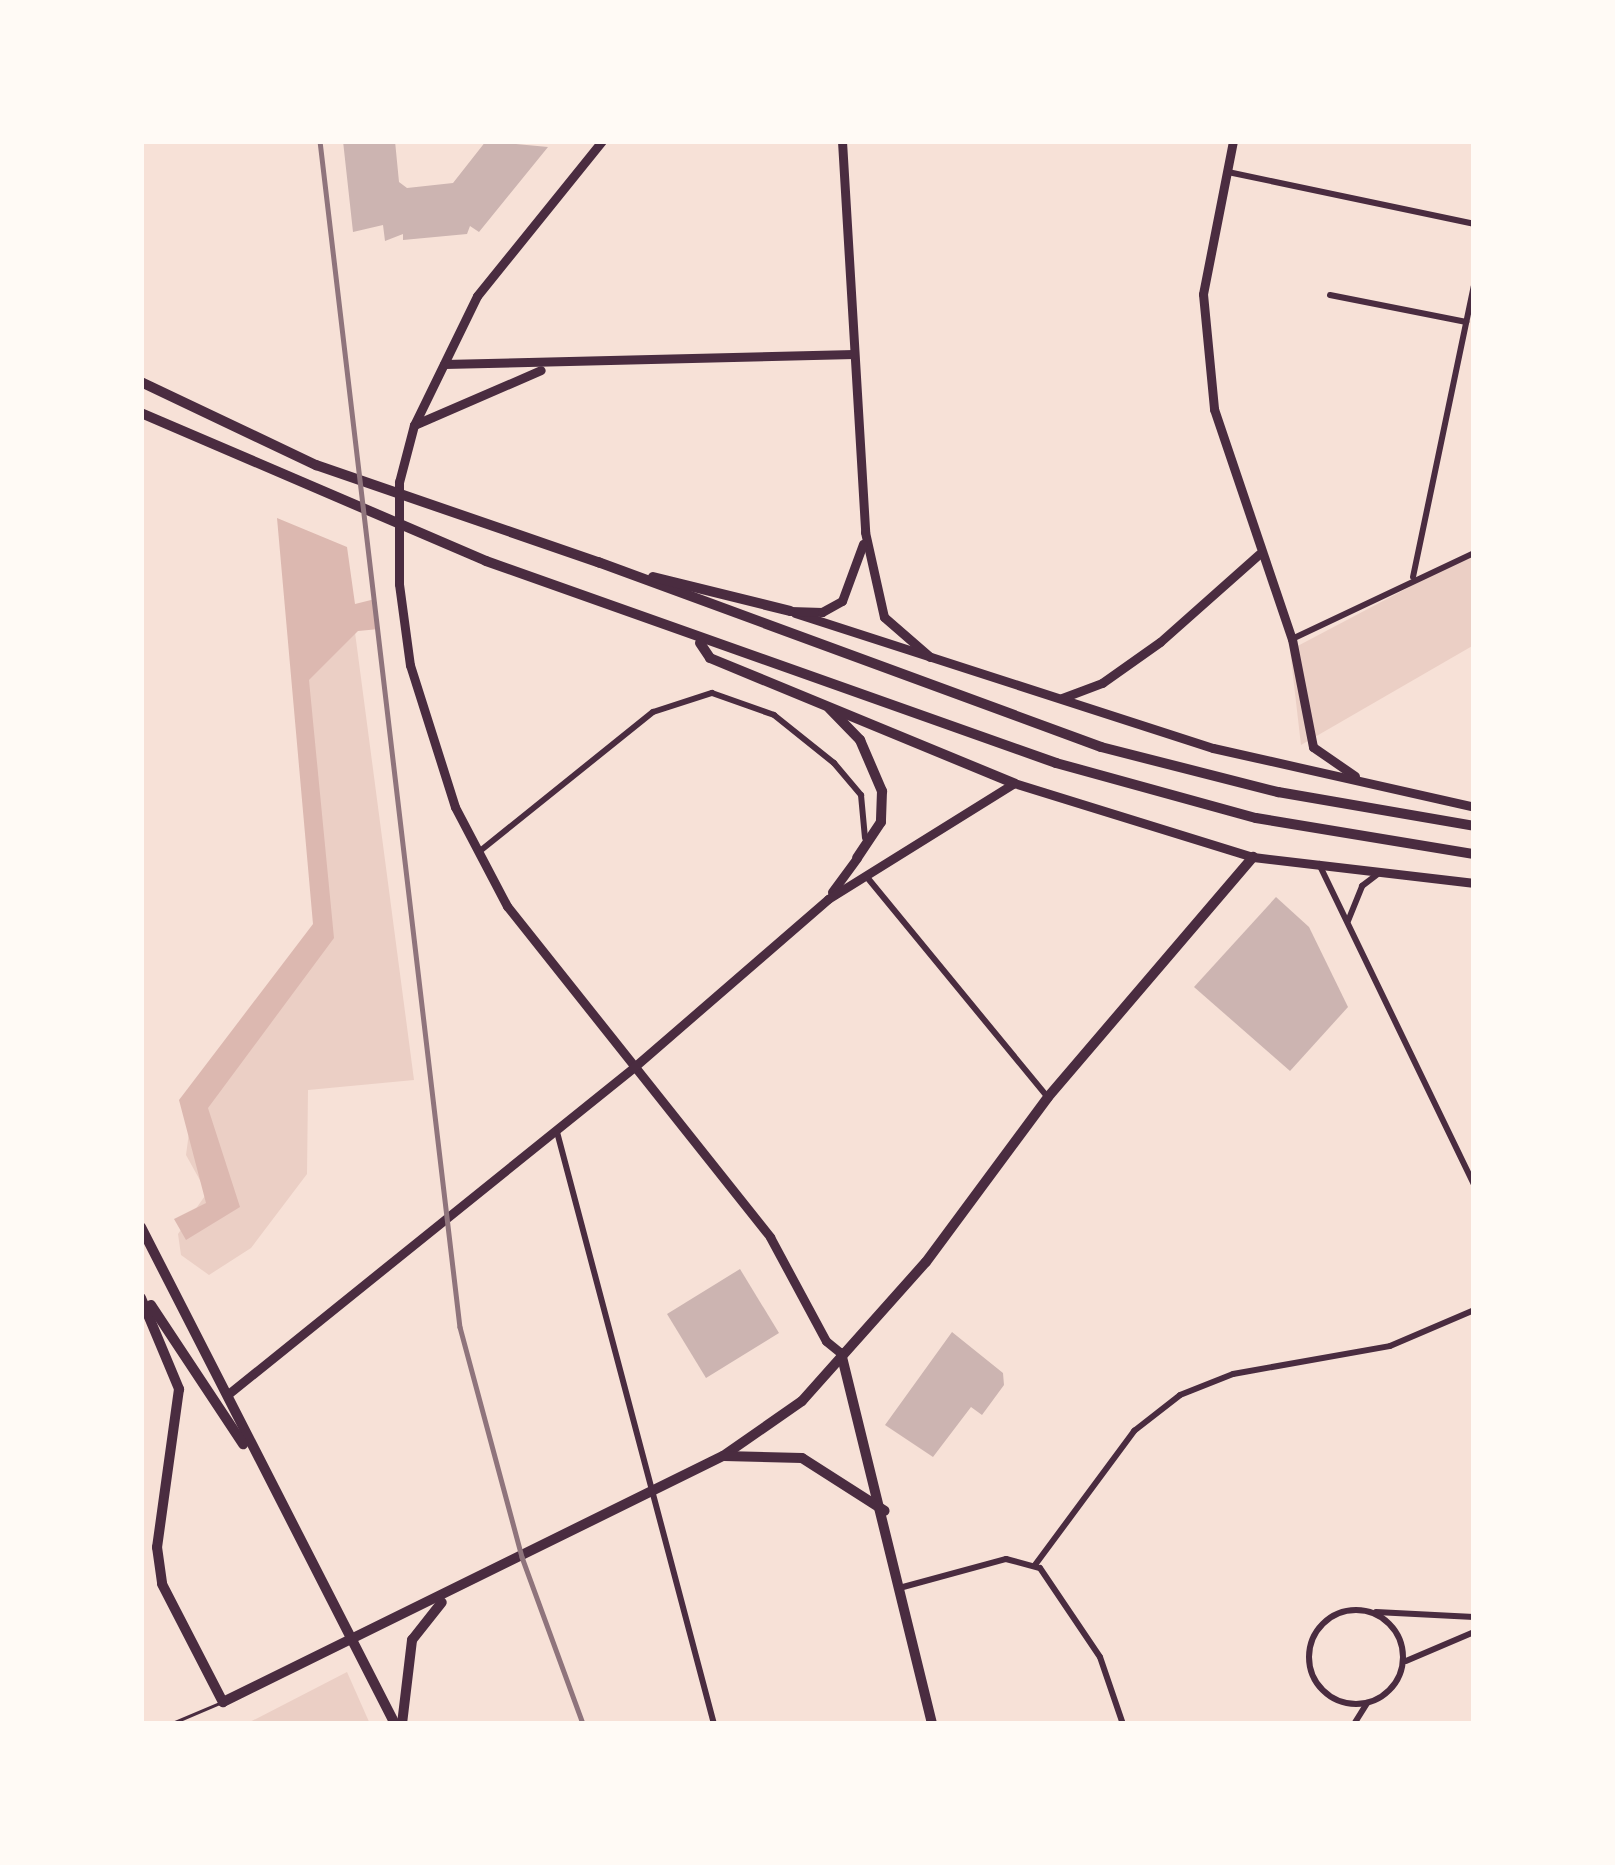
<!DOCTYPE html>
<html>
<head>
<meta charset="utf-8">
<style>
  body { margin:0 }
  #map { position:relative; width:1615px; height:1865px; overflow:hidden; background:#f7e1d7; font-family:Karla,sans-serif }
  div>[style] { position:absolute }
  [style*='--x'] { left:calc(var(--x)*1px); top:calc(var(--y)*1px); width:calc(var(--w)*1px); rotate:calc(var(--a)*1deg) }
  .green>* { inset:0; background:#ebcfc5 }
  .water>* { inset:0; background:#dcb8b0 }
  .building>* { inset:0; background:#ccb4b1 }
  .service>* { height:3px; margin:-1.5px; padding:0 1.5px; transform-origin:1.5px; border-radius:1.5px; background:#4a2c40 }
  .minor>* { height:6px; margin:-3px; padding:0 3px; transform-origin:3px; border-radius:3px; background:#4a2c40 }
  .minor>.ring { margin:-3px; padding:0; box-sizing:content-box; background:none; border:6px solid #4a2c40; border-radius:50% }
  .tertiary>* { height:9px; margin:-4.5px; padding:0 4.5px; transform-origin:4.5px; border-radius:4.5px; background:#4a2c40 }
  .secondary>* { height:9px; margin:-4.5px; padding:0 4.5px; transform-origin:4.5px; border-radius:4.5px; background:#4a2c40 }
  .primary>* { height:10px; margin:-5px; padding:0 5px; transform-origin:5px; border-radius:5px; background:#4a2c40 }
  .trunk>* { height:10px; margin:-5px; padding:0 5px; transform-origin:5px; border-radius:5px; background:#4a2c40 }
  .rail>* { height:4.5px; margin:-2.25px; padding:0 2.25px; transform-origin:2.25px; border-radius:2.25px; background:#8f747c }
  span { translate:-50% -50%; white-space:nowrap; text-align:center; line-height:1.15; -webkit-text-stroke:9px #fffaf5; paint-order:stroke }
  .frame { position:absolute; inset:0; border:144px solid #fffaf5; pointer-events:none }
</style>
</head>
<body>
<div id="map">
  <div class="green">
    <div style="clip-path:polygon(285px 524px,344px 549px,414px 1080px,308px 1090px,307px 1174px,251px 1248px,209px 1275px,181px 1255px,178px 1234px,207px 1193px,186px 1155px,196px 1080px,324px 920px)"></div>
    <div style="clip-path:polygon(1474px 553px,1474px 645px,1301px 745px,1290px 650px)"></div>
    <div style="clip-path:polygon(347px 1672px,370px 1724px,246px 1724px)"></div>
  </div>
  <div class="water">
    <div style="clip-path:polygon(277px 518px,347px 547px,355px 604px,375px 599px,379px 629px,358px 631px,309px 680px,334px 938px,208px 1108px,240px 1207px,186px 1240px,174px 1219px,206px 1203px,179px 1100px,313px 924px)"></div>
  </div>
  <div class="building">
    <div style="clip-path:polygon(343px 141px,395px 141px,399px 182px,407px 188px,453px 183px,486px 141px,548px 147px,479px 232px,470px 226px,467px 234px,403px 240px,403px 234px,385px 241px,383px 225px,353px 232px)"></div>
    <div style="clip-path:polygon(1276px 897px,1309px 927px,1348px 1007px,1290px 1071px,1194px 987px)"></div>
    <div style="clip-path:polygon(740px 1269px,779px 1333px,706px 1378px,667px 1314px)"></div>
    <div style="clip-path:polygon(952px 1332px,1003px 1373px,1004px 1385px,982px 1415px,971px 1407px,933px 1457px,885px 1425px)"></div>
  </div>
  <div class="service">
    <div style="--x:170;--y:1724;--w:56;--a:-22.9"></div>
  </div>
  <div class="minor">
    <div style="--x:1228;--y:172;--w:251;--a:11.9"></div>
    <div style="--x:1330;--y:295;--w:139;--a:11.2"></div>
    <div style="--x:1413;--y:577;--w:297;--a:-78.2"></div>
    <div style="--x:1292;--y:639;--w:201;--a:-25.3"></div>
    <div style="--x:480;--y:851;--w:222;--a:-38.8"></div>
    <div style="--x:653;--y:712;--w:62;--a:-17.9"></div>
    <div style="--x:712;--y:693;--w:66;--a:19.5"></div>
    <div style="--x:774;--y:715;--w:77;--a:38.7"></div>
    <div style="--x:834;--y:763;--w:42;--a:49.8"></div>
    <div style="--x:861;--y:795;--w:43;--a:84.7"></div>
    <div style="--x:1319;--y:864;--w:356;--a:64.2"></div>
    <div style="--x:866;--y:876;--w:283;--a:50.6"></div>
    <div style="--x:1348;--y:921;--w:38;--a:-68"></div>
    <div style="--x:1362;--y:886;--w:20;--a:-37"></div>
    <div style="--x:557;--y:1132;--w:612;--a:75.15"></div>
    <div style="--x:1035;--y:1565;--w:167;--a:-53.5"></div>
    <div style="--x:1134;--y:1431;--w:58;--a:-38"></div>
    <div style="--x:1180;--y:1395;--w:57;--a:-21.6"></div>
    <div style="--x:1233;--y:1374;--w:159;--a:-10.1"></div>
    <div style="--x:1390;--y:1346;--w:91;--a:-23.2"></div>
    <div style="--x:903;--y:1587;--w:107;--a:-15.2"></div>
    <div style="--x:1006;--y:1559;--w:35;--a:15"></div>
    <div style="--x:1040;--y:1568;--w:107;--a:56"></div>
    <div style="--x:1100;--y:1657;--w:71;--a:71.1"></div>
    <div class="ring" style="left:1309px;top:1610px;width:88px;height:88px"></div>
    <div style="--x:1376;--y:1612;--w:98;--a:2.9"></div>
    <div style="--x:1406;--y:1661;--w:74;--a:-23.1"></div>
    <div style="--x:1354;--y:1724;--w:25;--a:-58"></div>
  </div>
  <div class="tertiary">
    <div style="--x:1233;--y:141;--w:156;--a:101.1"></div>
    <div style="--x:1203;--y:294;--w:116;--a:84.5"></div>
    <div style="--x:1214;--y:409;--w:243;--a:71.3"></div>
    <div style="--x:1292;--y:639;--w:110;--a:79"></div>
    <div style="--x:1313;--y:747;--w:51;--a:34.6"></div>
    <div style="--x:795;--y:613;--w:439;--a:17.9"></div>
    <div style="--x:1213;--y:748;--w:268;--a:12.7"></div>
    <div style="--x:1062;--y:698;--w:43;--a:-20.6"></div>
    <div style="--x:1102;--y:683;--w:71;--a:-35.3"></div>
    <div style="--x:1160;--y:642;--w:132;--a:-41.6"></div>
    <div style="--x:1014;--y:783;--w:250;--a:17.2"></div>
    <div style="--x:1253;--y:857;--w:223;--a:6.7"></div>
    <div style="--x:227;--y:1395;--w:521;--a:-38.85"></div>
  </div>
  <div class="secondary">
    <div style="--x:602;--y:141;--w:199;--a:128.9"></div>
    <div style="--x:477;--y:296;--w:144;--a:116"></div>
    <div style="--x:414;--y:425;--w:59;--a:104.7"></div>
    <div style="--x:399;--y:482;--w:102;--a:90"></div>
    <div style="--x:399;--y:584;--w:82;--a:82.3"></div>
    <div style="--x:410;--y:665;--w:149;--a:72.4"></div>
    <div style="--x:455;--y:807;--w:112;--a:62.3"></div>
    <div style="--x:507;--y:906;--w:423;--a:51.5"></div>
    <div style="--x:770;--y:1237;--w:118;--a:61.7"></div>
    <div style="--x:826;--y:1341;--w:19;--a:39"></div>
    <div style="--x:842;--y:141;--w:392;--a:86.6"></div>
    <div style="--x:865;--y:532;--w:87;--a:77.4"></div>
    <div style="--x:884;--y:617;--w:61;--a:41"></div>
    <div style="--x:444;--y:364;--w:410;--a:-1.4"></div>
    <div style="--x:414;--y:425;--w:138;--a:-23.4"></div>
    <div style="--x:790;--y:611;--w:32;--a:2"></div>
    <div style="--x:822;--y:612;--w:23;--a:-29"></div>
    <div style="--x:842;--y:601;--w:61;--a:-69.8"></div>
    <div style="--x:832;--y:892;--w:42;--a:-53.7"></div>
    <div style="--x:633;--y:1068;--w:258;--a:-40.9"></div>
    <div style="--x:828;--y:899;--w:219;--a:-31.9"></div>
  </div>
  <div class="primary">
    <div style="--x:141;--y:1227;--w:558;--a:62.93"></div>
    <div style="--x:141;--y:1298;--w:99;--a:67.3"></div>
    <div style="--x:179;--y:1389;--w:160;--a:97.9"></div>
    <div style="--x:157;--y:1547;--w:37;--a:82"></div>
    <div style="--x:162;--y:1584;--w:133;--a:62.7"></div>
    <div style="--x:223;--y:1702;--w:557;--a:-26.2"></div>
    <div style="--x:723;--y:1456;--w:96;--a:-34.8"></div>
    <div style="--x:802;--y:1401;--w:186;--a:-48.3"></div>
    <div style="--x:926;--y:1262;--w:205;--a:-53.5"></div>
    <div style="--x:1048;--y:1097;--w:316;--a:-49.5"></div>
    <div style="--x:151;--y:1305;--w:167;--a:56.5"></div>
    <div style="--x:841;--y:1353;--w:382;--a:76.2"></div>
    <div style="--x:724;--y:1456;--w:78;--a:1.5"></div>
    <div style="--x:802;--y:1458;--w:98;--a:32.6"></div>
    <div style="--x:402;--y:1724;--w:85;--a:-83.2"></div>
    <div style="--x:412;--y:1640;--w:48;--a:-51.7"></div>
  </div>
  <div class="trunk">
    <div style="--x:141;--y:382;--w:194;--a:25.4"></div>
    <div style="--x:316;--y:465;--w:300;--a:19"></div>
    <div style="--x:141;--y:413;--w:375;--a:23.2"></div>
    <div style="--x:486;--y:561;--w:605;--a:19.51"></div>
    <div style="--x:1056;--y:763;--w:207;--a:15.4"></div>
    <div style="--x:1256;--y:818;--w:221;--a:9.4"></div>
    <div style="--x:598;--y:562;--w:536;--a:20.19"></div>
    <div style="--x:1101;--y:747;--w:183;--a:14.3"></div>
    <div style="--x:1278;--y:792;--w:199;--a:9.8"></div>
    <div style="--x:653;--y:577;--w:141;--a:13.9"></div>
    <div style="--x:700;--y:643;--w:18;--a:56"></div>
    <div style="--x:710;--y:658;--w:329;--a:22.4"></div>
    <div style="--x:829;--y:708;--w:45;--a:45.9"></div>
    <div style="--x:860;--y:740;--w:56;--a:66.7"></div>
    <div style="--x:882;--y:791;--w:31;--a:92"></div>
    <div style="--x:881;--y:822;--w:43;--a:123.7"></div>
  </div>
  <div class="rail">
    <div style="--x:320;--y:141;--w:1194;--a:83.27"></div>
    <div style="--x:460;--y:1327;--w:238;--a:74.9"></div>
    <div style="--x:522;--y:1557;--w:178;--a:69.9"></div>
  </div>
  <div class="frame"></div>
</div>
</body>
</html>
